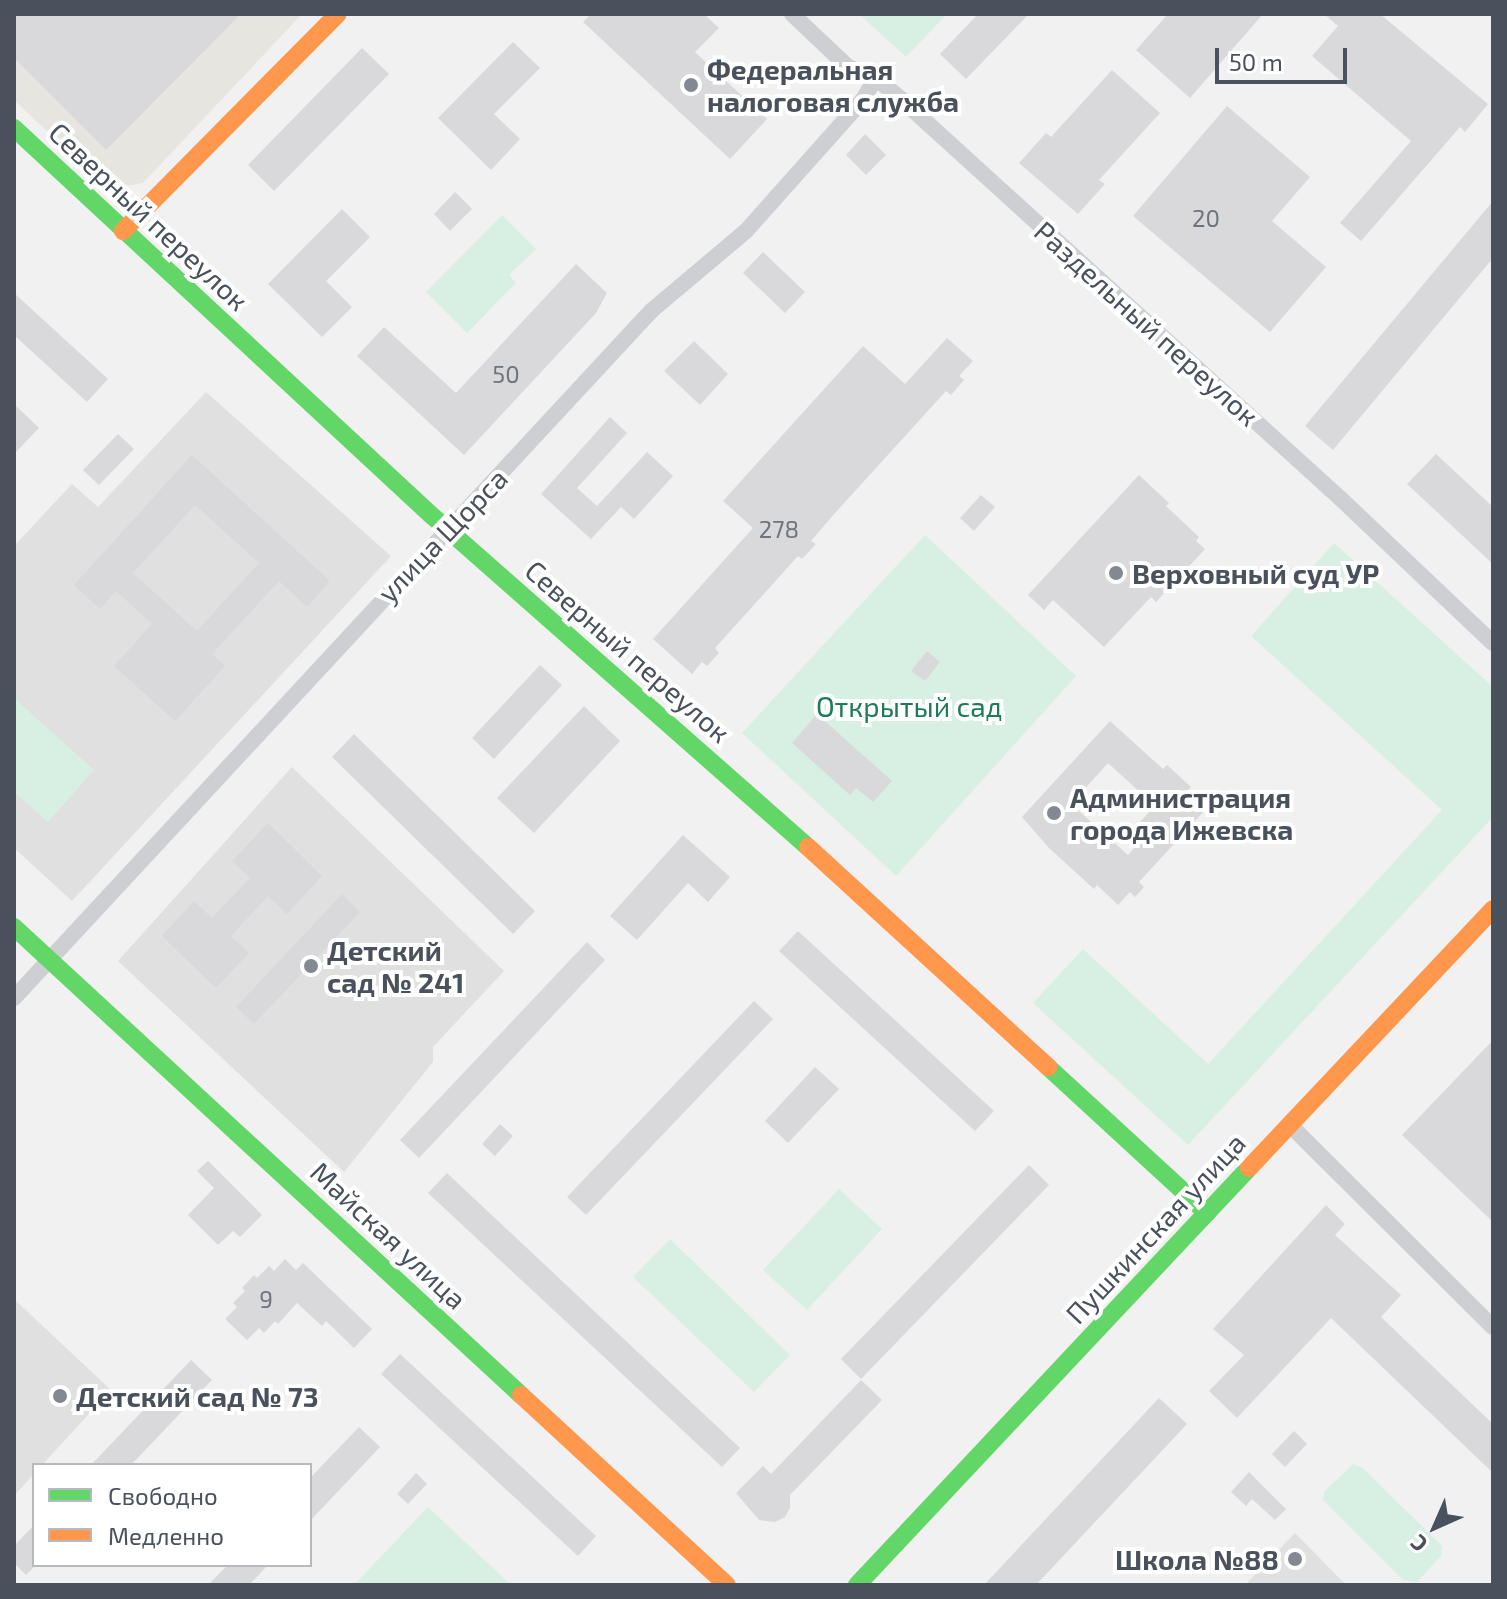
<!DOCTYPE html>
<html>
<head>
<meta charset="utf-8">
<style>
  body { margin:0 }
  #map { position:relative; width:1507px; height:1599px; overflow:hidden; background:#f2f1f1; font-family:"Exo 2",sans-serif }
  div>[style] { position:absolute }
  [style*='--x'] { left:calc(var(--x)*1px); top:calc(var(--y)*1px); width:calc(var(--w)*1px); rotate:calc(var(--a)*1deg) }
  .commercial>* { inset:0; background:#e6e5e0 }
  .education>* { inset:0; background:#e0e0e1 }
  .green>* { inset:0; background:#d8efe3 }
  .building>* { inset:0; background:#d9d9db }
  .street>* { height:16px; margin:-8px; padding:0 8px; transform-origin:8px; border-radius:8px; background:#cdcfd2 }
  .fast>* { height:18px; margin:-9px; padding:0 9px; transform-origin:9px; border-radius:9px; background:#63d668 }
  .slow>* { height:18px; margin:-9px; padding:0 9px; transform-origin:9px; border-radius:9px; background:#ff974d }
  .dots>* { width:22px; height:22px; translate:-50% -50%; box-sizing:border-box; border:4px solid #fff; border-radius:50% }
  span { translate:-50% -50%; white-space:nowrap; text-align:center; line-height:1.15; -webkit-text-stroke:8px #fff; paint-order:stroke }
  .number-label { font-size:24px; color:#6e747e }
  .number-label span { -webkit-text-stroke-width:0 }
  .poi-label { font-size:28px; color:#49515d; font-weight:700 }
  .left { translate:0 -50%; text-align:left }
  .right { translate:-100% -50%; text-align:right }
  .street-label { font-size:28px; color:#49515d }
  .park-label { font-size:28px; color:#1d7b58 }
  .frame { position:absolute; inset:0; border:16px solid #49515d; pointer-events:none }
  .legend { position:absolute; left:32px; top:1463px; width:280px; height:104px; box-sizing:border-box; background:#fff; border:2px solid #b6b9be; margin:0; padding:10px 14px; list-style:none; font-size:24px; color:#49515d }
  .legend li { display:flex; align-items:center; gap:16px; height:40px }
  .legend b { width:40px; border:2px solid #b6b9be }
  .north { position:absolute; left:1395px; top:1487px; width:80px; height:80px; -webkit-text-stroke:6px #fff; paint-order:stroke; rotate:225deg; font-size:22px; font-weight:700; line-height:32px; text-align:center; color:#49515d }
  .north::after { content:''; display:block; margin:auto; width:28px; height:36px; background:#49515d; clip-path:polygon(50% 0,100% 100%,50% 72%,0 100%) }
  .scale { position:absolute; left:1215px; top:48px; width:132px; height:36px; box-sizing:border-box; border:4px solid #49515d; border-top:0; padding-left:10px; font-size:24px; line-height:28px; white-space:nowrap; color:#49515d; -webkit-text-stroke:6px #fff; paint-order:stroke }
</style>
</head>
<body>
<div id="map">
  <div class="commercial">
    <div style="clip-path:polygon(14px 14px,302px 14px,143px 183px,108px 189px,14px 100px)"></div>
  </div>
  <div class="education">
    <div style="clip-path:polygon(206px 392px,391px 556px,72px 901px,14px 848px,14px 546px,72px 484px,98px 507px)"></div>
    <div style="clip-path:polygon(292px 767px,504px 971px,433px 1047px,433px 1062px,344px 1172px,118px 961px)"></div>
    <div style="clip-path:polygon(14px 1299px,111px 1390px,42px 1465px,34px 1465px,34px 1474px,14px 1496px)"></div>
    <div style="clip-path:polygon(1295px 1533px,1346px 1585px,1245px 1585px)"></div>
  </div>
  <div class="green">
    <div style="clip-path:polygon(859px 14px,947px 14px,906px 57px)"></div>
    <div style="clip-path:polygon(502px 215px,536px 249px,509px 275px,516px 283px,467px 333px,426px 292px)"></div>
    <div style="clip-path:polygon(925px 535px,1076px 676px,896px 876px,742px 733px)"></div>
    <div style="clip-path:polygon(1334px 543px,1493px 687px,1493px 817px,1188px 1145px,1033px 1003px,1083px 949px,1208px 1064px,1442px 810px,1251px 636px)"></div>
    <div style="clip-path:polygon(14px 698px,94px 770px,48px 822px,14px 792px)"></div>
    <div style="clip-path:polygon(839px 1189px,882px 1229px,807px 1310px,763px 1270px)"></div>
    <div style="clip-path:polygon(670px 1239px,790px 1355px,754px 1392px,633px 1277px)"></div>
    <div style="clip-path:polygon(1353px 1464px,1363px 1468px,1442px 1546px,1441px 1556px,1417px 1582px,1403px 1580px,1323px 1500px,1324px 1492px)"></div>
    <div style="clip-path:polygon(428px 1507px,511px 1585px,354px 1585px)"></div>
  </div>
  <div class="building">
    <div style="clip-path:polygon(14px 14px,241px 14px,106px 150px,14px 58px)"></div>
    <div style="clip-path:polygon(591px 14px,704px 14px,719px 28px,695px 52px,767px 119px,730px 159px,583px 22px)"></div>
    <div style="clip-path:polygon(978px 14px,1029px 14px,966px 79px,940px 54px)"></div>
    <div style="clip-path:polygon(1168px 14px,1263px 14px,1190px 98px,1136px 50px)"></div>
    <div style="clip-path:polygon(1324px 14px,1380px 14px,1488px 104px,1465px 132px,1460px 127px,1361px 241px,1340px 223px,1411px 141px,1312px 56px,1338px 26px)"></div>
    <div style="clip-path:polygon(513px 42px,540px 68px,494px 114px,520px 139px,491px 170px,438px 118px)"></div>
    <div style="clip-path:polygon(362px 48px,389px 74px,274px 191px,248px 165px)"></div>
    <div style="clip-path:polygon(1112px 70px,1160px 113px,1099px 180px,1105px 184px,1078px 214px,1019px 163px,1046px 133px,1051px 137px)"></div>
    <div style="clip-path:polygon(1227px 106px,1310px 177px,1272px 221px,1326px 267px,1270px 332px,1133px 216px)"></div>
    <div style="clip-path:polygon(865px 134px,886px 155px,866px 175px,846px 155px)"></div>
    <div style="clip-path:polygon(455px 192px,472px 209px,450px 231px,434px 214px)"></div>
    <div style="clip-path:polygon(1493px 201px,1493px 258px,1333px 450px,1305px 426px)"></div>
    <div style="clip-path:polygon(342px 209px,370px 237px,326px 281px,352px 307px,322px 337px,268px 284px)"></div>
    <div style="clip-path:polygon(763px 252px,805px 292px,785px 313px,743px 273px)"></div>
    <div style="clip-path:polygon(576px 264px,607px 293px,596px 313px,464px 455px,357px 356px,384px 327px,456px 393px)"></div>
    <div style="clip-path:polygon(14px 293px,108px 379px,87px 402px,14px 335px)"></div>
    <div style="clip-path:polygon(947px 338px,973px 361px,959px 376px,964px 380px,951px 395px,946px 391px,836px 512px,811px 541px,816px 544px,802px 559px,798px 556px,715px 648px,719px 653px,707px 666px,702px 662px,692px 674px,653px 639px,753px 528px,723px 501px,863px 346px,905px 384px)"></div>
    <div style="clip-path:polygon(694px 341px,728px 374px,700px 405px,664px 371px)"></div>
    <div style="clip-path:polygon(14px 404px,39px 428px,14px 454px)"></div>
    <div style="clip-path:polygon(610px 417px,627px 433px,577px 488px,597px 506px,647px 452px,673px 476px,634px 519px,621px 507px,591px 539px,541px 494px)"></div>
    <div style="clip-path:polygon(118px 434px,134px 449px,99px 485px,83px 470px)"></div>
    <div style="clip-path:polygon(1436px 454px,1493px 507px,1493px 564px,1407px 484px)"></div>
    <div style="clip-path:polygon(evenodd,192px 455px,330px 581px,307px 607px,279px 581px,212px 654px,225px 666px,175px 721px,114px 666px,152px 624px,116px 591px,100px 609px,74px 585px,192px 455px,195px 505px,259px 563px,197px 631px,133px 573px,195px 505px)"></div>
    <div style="clip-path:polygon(1139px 475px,1169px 503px,1166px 506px,1199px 537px,1196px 541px,1205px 549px,1156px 602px,1151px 597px,1104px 647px,1053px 600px,1044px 610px,1028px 595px)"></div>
    <div style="clip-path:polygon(981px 495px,995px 507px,974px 531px,960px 518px)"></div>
    <div style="clip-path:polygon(927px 651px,940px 662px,925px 681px,911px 671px)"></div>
    <div style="clip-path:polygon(540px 665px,562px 685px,494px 759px,472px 738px)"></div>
    <div style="clip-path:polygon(584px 706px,620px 741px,534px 833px,497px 798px)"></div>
    <div style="clip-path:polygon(817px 714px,892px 781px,873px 802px,856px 788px,850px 795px,792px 743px)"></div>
    <div style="clip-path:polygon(evenodd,1110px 721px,1163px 769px,1167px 765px,1191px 787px,1187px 791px,1206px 809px,1139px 882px,1144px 887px,1135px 897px,1130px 892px,1118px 905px,1097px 885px,1094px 889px,1049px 848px,1022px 817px,1110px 721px,1108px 763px,1155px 806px,1137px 825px,1147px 834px,1128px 855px,1071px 804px,1108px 763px)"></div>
    <div style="clip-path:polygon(354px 734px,535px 911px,513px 934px,332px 757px)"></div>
    <div style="clip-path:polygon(268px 823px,322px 876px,287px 914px,268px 896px,231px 936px,249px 953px,216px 988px,162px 936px,194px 901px,212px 918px,250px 878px,232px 861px)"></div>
    <div style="clip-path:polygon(683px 835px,730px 877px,708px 902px,688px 883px,637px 940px,610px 916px)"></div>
    <div style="clip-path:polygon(342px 894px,360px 912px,254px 1024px,236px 1007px)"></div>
    <div style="clip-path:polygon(798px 931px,994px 1111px,975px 1131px,779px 951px)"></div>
    <div style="clip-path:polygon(587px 942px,605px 960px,419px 1158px,400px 1140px)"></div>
    <div style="clip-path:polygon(754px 1001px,773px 1019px,586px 1215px,567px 1197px)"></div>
    <div style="clip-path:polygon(1493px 1040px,1493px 1222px,1402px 1135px)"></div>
    <div style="clip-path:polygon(815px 1067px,839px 1089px,788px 1143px,765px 1121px)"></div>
    <div style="clip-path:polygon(500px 1124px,513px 1136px,495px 1156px,482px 1144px)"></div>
    <div style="clip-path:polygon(208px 1161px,262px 1215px,240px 1237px,233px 1231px,218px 1245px,188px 1215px,214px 1188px,197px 1171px)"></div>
    <div style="clip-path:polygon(1029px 1165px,1049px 1185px,861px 1379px,841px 1359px)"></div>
    <div style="clip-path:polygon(447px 1173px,740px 1448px,722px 1467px,428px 1193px)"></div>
    <div style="clip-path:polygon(1326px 1205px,1345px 1224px,1335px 1235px,1401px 1295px,1381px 1317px,1493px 1424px,1493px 1473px,1331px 1318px,1237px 1418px,1209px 1391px,1244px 1355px,1213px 1329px)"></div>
    <div style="clip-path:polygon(285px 1259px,296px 1270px,303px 1263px,372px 1329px,354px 1348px,326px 1321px,322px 1326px,297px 1303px,278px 1324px,275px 1321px,264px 1333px,259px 1328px,247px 1340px,225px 1319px,237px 1307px,233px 1303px,245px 1291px,242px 1288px,254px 1275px,257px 1278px,269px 1266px,274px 1271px)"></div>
    <div style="clip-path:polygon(400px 1354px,596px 1536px,578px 1556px,381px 1374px)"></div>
    <div style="clip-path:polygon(191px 1360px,212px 1380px,131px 1465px,91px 1465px)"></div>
    <div style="clip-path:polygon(861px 1380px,882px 1400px,790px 1495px,790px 1508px,785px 1517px,775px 1522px,759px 1520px,736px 1493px,763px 1466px,771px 1474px)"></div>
    <div style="clip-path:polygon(1159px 1398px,1187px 1424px,1036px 1585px,984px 1585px)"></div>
    <div style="clip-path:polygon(359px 1427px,380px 1447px,310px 1521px,310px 1478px)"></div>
    <div style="clip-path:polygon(1294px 1431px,1307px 1444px,1285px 1467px,1272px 1454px)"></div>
    <div style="clip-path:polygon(1249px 1472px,1286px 1509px,1275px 1520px,1252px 1499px,1246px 1506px,1231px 1492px)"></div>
    <div style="clip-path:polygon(416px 1473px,427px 1484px,408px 1504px,397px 1494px)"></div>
    <div style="clip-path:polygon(34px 1525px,34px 1567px,26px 1575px,14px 1563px,14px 1546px)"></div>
    <div style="clip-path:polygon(228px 1565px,268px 1565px,249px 1585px,208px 1585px)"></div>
  </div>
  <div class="street">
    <div style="--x:792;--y:14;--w:77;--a:43.4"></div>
    <div style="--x:848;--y:67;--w:30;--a:21"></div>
    <div style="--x:876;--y:78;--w:34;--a:40"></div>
    <div style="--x:902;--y:100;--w:593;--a:42.27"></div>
    <div style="--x:1341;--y:499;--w:209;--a:43.5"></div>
    <div style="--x:14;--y:998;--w:937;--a:-47.16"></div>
    <div style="--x:651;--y:311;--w:124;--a:-40.1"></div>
    <div style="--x:746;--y:231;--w:174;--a:-48.3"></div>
    <div style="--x:862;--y:101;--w:27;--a:-59"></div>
    <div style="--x:1290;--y:1125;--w:286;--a:44.9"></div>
  </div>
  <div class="fast">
    <div style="--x:14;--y:128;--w:567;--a:42.86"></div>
    <div style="--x:430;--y:514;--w:504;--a:41.38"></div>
    <div style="--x:14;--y:927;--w:690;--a:42.71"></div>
    <div style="--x:1048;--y:1067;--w:216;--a:42.6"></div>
    <div style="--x:857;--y:1585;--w:572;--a:-46.77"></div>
  </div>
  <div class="slow">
    <div style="--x:123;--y:231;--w:305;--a:-45.3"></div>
    <div style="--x:808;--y:847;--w:326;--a:42.5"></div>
    <div style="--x:1249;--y:1168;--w:356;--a:-46.7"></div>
    <div style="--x:521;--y:1395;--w:280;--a:42.7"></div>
  </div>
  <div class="dots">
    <div style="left:691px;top:85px;background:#848991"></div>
    <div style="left:1116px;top:573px;background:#848991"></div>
    <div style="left:1054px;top:813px;background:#848991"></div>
    <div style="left:311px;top:966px;background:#848991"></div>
    <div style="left:60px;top:1396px;background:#848991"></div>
    <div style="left:1295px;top:1559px;background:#848991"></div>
  </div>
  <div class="number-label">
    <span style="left:1206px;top:218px">20</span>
    <span style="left:506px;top:374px">50</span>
    <span style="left:779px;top:529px">278</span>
    <span style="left:266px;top:1299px">9</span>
  </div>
  <div class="poi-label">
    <span class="left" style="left:707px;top:85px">Федеральная<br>налоговая служба</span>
    <span class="left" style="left:1132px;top:573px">Верховный суд УР</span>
    <span class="left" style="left:1070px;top:813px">Администрация<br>города Ижевска</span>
    <span class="left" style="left:327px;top:966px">Детский<br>сад № 241</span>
    <span class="left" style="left:76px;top:1396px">Детский сад № 73</span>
    <span class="right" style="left:1279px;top:1559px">Школа №88</span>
  </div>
  <div class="street-label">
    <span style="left:149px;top:216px;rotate:43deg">Северный переулок</span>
    <span style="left:1147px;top:323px;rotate:42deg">Раздельный переулок</span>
    <span style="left:442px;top:535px;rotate:-46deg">улица Щорса</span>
    <span style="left:628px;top:651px;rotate:41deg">Северный переулок</span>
    <span style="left:1155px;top:1228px;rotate:-47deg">Пушкинская улица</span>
    <span style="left:389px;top:1235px;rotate:43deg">Майская улица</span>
  </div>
  <div class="park-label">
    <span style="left:909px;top:706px">Открытый сад</span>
  </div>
  <div class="frame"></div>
  <ul class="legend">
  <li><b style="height:10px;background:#63d668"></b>Свободно</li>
  <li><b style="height:10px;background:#ff974d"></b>Медленно</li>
  </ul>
  <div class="north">С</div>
  <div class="scale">50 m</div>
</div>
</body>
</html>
